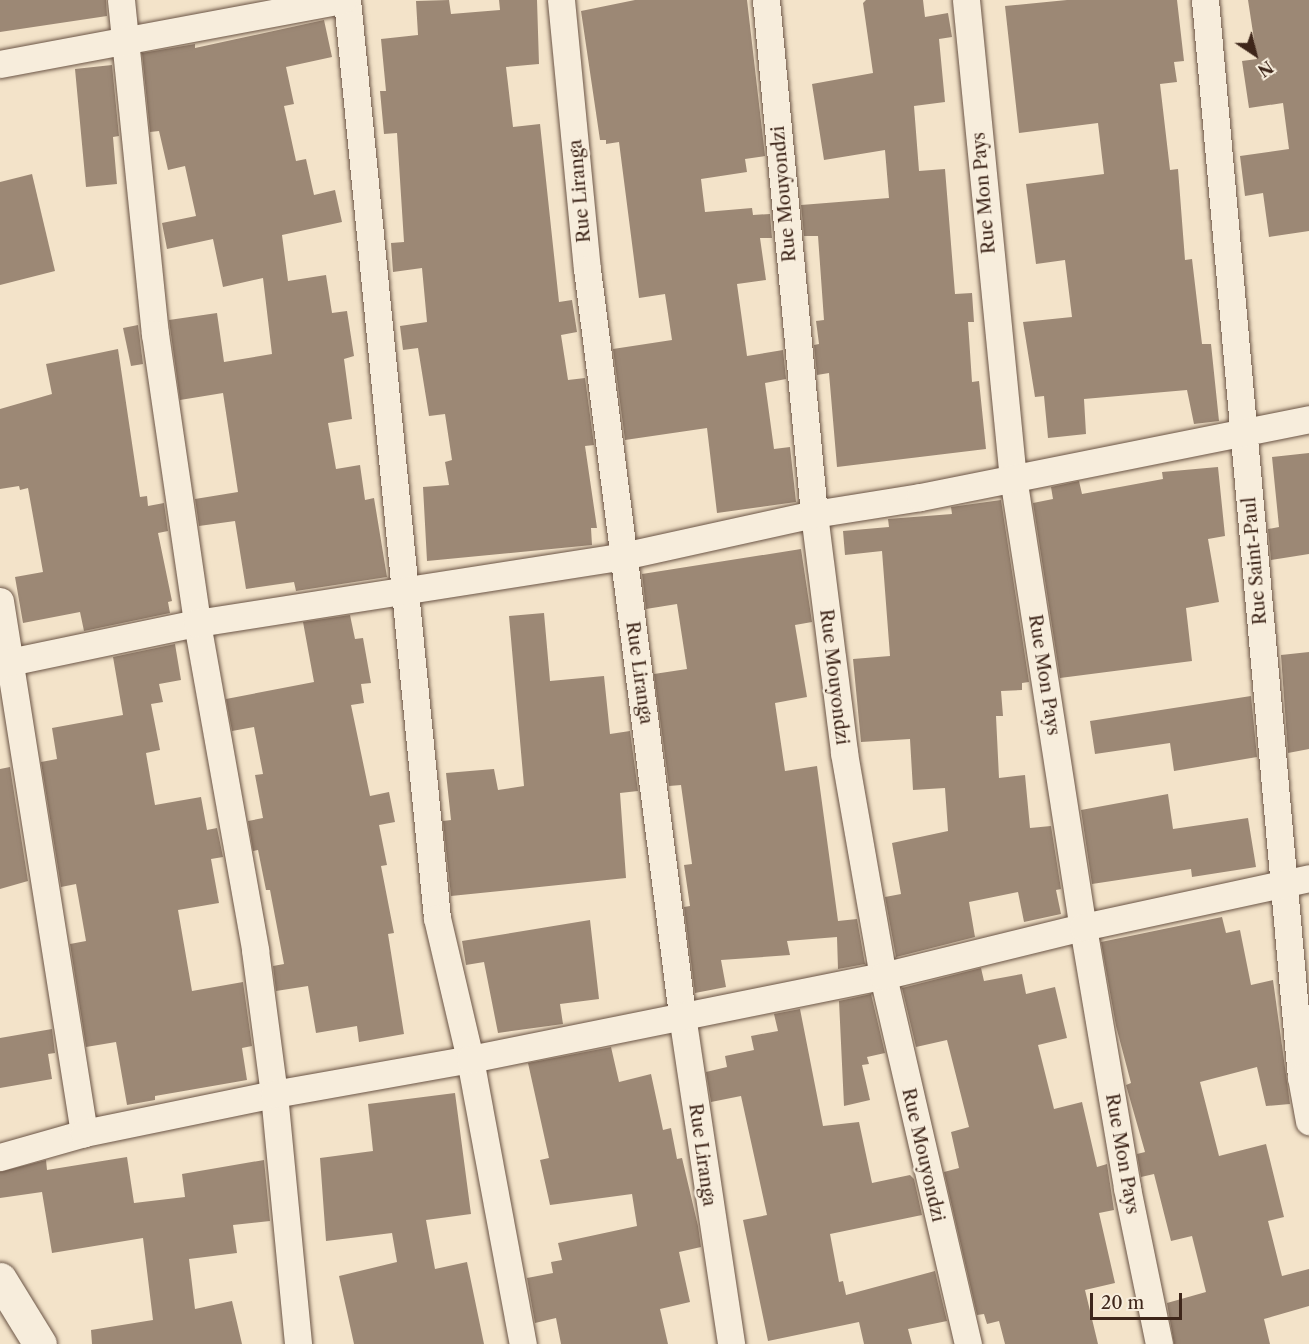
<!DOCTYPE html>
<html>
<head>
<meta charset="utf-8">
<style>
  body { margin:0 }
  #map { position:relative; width:1309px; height:1344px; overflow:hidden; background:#f3e3c9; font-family:"Libre Caslon Text",serif }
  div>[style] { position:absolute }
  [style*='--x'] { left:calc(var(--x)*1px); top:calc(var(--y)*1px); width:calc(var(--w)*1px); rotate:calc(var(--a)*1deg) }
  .building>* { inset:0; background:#9c8875 }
  .roads { filter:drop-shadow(0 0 2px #6b5546) drop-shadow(0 0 2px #6b5546) }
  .minor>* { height:27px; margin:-13.5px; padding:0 13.5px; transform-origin:13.5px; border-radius:13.5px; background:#f7eddc }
  .tertiary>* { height:33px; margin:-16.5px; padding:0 16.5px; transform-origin:16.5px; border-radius:16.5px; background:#f7eddc }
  span { translate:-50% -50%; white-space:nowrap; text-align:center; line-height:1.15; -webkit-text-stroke:5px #f7eddc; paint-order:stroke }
  .street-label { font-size:18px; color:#3e261a }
  .north { position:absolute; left:1225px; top:24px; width:60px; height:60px; -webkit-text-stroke:4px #f7eddc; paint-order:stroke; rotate:145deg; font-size:16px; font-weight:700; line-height:24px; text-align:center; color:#3e261a }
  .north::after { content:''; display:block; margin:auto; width:21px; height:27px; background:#3e261a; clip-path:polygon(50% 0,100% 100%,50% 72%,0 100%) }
  .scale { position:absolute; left:1090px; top:1293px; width:92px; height:27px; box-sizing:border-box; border:3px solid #3e261a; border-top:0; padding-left:8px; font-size:18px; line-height:21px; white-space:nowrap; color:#3e261a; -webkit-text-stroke:4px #f7eddc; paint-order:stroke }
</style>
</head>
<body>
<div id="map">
  <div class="building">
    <div style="clip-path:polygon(0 0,106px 0,107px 16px,0 32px)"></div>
    <div style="clip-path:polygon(449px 0,451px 14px,500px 10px,499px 0,537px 0,539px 64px,506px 67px,513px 127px,540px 124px,559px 302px,572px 300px,577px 332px,561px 335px,568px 380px,585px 378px,594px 445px,585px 446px,597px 528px,591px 528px,592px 545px,427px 561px,423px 487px,449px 485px,445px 462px,452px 460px,445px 414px,429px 416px,418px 348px,403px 350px,400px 326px,427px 322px,422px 268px,393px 272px,391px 243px,404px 242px,397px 133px,384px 134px,380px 91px,386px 91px,381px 39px,418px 35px,416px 1px)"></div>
    <div style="clip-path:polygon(635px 0,747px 0,765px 156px,745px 159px,747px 172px,701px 179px,705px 212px,752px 208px,753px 215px,770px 214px,772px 238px,760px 238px,766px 280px,737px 284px,747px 356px,783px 350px,786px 379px,765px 383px,774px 449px,790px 447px,796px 502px,717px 513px,707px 428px,625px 440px,613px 349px,672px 340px,665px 294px,639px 298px,619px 142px,606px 144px,606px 140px,600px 140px,581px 11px)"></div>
    <div style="clip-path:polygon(866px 0,923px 0,925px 17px,948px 13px,952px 37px,939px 39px,945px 102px,914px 106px,919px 171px,945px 169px,955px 294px,972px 293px,974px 322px,968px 322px,972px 382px,979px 381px,986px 449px,837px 467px,829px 373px,817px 375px,814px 345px,819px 344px,816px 321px,824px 320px,818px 236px,804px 236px,801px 205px,889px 198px,885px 150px,824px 160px,812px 84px,873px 73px,863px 3px)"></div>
    <div style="clip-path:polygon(1067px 0,1177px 0,1184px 61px,1174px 62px,1177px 82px,1160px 84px,1170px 170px,1178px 169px,1185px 260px,1192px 259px,1202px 344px,1211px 344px,1219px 421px,1194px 424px,1187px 390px,1084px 399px,1086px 434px,1048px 438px,1044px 396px,1035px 397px,1023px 322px,1072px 317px,1065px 260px,1036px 264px,1026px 184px,1104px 174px,1098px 123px,1019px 133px,1005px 6px)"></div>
    <div style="clip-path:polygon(1248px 0,1309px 0,1309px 231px,1269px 237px,1263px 193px,1245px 196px,1240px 156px,1289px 149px,1283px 103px,1249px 108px,1242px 61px,1257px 59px)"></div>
    <div style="clip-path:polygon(324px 20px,332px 57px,286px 67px,294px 104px,284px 106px,296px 161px,306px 159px,314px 195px,335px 190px,342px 222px,282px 235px,288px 281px,326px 275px,332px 313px,347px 311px,354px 356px,344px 359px,352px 419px,328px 423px,336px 469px,360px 465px,365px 500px,374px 498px,387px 577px,296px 591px,294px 582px,246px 589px,235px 521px,199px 526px,195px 499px,238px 492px,223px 393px,180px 400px,169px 320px,217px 313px,224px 362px,272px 354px,263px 278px,223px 287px,213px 239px,167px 249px,162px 223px,196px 216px,185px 166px,168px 170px,159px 131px,150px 132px,142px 53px,195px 44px,195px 48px)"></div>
    <div style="clip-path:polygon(112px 65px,119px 136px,113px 137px,117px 184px,86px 187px,75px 69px)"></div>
    <div style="clip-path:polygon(32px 174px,55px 271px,0 285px,0 182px)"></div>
    <div style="clip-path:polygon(138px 325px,143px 364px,131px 366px,123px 328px)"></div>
    <div style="clip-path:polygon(118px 349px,140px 497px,147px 496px,148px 506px,164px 503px,168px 531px,158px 533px,172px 601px,168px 602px,170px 613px,84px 631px,80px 612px,23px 623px,15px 577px,43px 572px,28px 488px,20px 490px,19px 486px,0 489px,0 409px,52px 394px,46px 364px)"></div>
    <div style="clip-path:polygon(1309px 453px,1309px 554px,1271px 560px,1268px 529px,1279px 527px,1272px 457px)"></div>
    <div style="clip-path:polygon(1218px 467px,1225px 536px,1208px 539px,1219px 602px,1186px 608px,1192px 661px,1060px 678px,1033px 503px,1053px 499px,1051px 487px,1079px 481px,1082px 494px,1163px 479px,1162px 472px)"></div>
    <div style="clip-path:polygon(1001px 500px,1029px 682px,1022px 683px,1022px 690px,1001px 691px,1003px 716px,996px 716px,999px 778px,1025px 775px,1030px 828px,1051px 826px,1061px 889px,1056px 890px,1061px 914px,1024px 922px,1018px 892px,969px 902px,975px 937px,896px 957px,885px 897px,901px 894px,892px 843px,948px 831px,945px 788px,913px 790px,910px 739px,861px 742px,853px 659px,890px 656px,882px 551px,845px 555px,843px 531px,889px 527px,888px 519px,952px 514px,951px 507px)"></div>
    <div style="clip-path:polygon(801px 549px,812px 622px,795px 625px,807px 697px,775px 703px,785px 771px,817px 766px,838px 921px,857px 919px,865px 964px,838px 969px,837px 937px,787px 941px,790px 955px,721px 960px,726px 987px,695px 993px,684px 907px,690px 906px,684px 865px,692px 864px,681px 785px,669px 786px,654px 674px,687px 669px,677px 604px,646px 609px,642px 574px)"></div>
    <div style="clip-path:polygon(544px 613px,550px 681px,604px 676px,610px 734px,630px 731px,638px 791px,620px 793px,626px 878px,451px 896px,443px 821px,451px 820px,446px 773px,494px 769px,498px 790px,524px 786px,509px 616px)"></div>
    <div style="clip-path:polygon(350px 615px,355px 639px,363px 638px,371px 683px,361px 684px,364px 703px,351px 705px,370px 796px,389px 792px,395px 822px,379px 825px,387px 865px,381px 866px,394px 933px,388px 934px,404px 1034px,359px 1042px,357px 1026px,316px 1033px,308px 986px,276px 991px,273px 966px,284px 964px,270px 890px,266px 890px,258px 850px,253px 851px,248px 821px,263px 818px,255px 775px,263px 774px,254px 727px,232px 731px,226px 699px,314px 682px,303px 622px)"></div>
    <div style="clip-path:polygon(175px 644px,181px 680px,159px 684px,163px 702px,151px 704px,160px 750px,146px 753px,155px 805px,201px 797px,207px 830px,217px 828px,223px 857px,211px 859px,219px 903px,178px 910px,192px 991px,243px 982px,252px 1046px,242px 1048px,247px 1080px,155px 1096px,155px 1100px,127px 1105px,116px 1042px,86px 1047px,70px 944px,86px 941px,76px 884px,61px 887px,41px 762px,57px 759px,52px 728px,123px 715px,113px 657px)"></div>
    <div style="clip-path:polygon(1309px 652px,1309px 749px,1288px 753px,1281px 655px)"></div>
    <div style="clip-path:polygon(1251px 696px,1257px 757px,1174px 771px,1170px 743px,1095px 754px,1090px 721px)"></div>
    <div style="clip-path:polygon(10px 767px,28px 881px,0 889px,0 769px)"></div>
    <div style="clip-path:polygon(1168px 794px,1173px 829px,1248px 818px,1256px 867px,1192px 877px,1191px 869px,1092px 884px,1081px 810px)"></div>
    <div style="clip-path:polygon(1222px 917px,1226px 933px,1240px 930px,1251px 985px,1273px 980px,1290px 1104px,1266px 1106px,1257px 1067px,1200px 1082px,1219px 1156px,1266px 1144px,1284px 1217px,1268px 1221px,1282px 1276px,1309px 1269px,1309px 1306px,1264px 1319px,1270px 1344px,1174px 1344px,1167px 1303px,1206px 1292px,1192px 1236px,1171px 1241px,1154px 1174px,1141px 1177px,1137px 1154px,1145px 1152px,1126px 1085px,1131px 1083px,1116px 1026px,1101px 942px)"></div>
    <div style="clip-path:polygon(590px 920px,599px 999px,560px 1004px,563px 1024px,498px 1033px,484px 962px,466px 965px,462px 941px)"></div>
    <div style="clip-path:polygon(981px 968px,984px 981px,1022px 974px,1026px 994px,1055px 987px,1067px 1038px,1038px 1045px,1054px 1109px,1082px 1102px,1097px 1167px,1107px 1164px,1114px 1210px,1099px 1213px,1115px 1283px,1085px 1290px,1098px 1344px,1005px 1344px,999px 1321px,987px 1324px,984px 1314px,977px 1315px,944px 1172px,959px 1168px,951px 1132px,969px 1127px,947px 1040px,916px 1047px,902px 988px)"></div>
    <div style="clip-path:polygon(871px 994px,885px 1053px,867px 1057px,869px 1064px,862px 1065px,870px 1100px,844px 1106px,839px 1001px)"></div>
    <div style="clip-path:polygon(800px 1009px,823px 1126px,859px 1122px,872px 1183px,910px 1175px,914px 1179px,922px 1215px,830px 1234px,839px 1282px,843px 1281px,846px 1295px,935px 1271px,947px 1321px,908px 1329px,912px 1344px,864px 1344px,859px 1322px,768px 1341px,743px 1220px,767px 1215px,741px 1096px,711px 1102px,706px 1072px,727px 1067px,725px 1056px,754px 1050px,751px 1036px,778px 1031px,774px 1014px)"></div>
    <div style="clip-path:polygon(52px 1029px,55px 1053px,48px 1054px,52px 1079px,0 1088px,0 1038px)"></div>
    <div style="clip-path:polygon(611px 1047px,619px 1082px,651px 1074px,663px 1130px,671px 1128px,677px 1159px,682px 1158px,698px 1226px,701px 1247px,679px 1252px,690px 1302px,660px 1309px,668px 1344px,561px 1344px,556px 1318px,535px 1323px,527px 1278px,553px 1273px,551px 1262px,562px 1260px,558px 1243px,637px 1226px,632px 1194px,550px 1205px,540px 1160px,549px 1158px,528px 1063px)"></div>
    <div style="clip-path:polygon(455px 1093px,471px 1214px,426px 1220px,435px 1269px,467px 1262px,484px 1344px,354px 1344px,339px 1276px,397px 1262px,392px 1233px,326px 1241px,320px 1158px,373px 1151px,368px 1104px)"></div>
    <div style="clip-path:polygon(127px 1157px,134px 1203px,185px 1197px,182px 1174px,264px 1160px,270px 1221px,233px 1225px,237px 1253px,189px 1259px,195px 1309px,232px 1301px,242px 1344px,92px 1344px,91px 1330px,153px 1320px,143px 1238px,52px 1253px,42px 1192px,0 1198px,0 1172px,46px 1160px,47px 1170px)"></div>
  </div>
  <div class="roads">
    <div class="minor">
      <div style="--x:121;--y:0;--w:336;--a:84.2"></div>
      <div style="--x:155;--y:334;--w:292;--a:81.7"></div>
      <div style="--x:197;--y:623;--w:332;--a:79.9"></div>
      <div style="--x:255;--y:950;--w:145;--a:82.5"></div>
      <div style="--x:274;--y:1094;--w:251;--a:84.5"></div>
      <div style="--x:347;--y:0;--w:922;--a:84.4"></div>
      <div style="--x:437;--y:918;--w:145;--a:76.8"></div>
      <div style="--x:470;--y:1059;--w:290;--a:79.5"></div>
      <div style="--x:561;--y:0;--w:270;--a:84.5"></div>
      <div style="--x:587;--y:269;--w:752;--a:82.74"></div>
      <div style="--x:682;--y:1015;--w:333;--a:81.5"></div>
      <div style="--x:766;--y:0;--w:516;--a:84.66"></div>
      <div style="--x:814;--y:514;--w:241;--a:82.8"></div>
      <div style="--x:844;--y:753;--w:226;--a:80.1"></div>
      <div style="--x:883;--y:976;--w:378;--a:77"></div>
      <div style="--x:966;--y:0;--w:479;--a:84.4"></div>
      <div style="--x:1013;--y:477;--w:455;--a:81.2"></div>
      <div style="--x:1083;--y:927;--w:265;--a:80.4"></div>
      <div style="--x:1127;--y:1188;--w:159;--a:78.4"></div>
      <div style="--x:1205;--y:0;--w:1081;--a:84.91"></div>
      <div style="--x:1301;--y:1077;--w:45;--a:79.7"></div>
      <div style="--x:0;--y:64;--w:348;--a:-10.6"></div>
      <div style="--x:0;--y:601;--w:539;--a:81.03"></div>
      <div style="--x:0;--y:664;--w:201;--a:-11.8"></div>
      <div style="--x:197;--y:623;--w:431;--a:-8.9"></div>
      <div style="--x:623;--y:556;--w:196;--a:-12.4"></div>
      <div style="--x:814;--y:514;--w:107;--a:-9.1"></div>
      <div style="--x:920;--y:497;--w:397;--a:-11.3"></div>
      <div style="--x:0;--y:1157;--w:87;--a:-15.9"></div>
      <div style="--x:84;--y:1133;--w:194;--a:-11.6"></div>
      <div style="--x:274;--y:1094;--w:199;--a:-10.1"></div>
      <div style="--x:470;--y:1059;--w:421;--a:-11.4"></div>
      <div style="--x:883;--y:976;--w:206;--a:-13.8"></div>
      <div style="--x:1083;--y:927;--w:231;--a:-12.2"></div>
    </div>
    <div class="tertiary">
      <div style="--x:0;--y:1279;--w:76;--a:58.4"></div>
    </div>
  </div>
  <div class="street-label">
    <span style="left:580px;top:191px;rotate:-95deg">Rue Liranga</span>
    <span style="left:984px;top:193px;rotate:-95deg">Rue Mon Pays</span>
    <span style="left:784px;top:194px;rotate:-95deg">Rue Mouyondzi</span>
    <span style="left:1255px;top:561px;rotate:-95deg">Rue Saint-Paul</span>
    <span style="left:639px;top:673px;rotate:82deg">Rue Liranga</span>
    <span style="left:1044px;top:675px;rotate:81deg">Rue Mon Pays</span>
    <span style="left:834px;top:677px;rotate:83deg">Rue Mouyondzi</span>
    <span style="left:1122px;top:1154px;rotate:80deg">Rue Mon Pays</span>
    <span style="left:702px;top:1155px;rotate:82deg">Rue Liranga</span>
    <span style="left:923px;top:1155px;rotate:77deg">Rue Mouyondzi</span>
  </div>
  <div class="north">N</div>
  <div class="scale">20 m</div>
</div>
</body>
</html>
